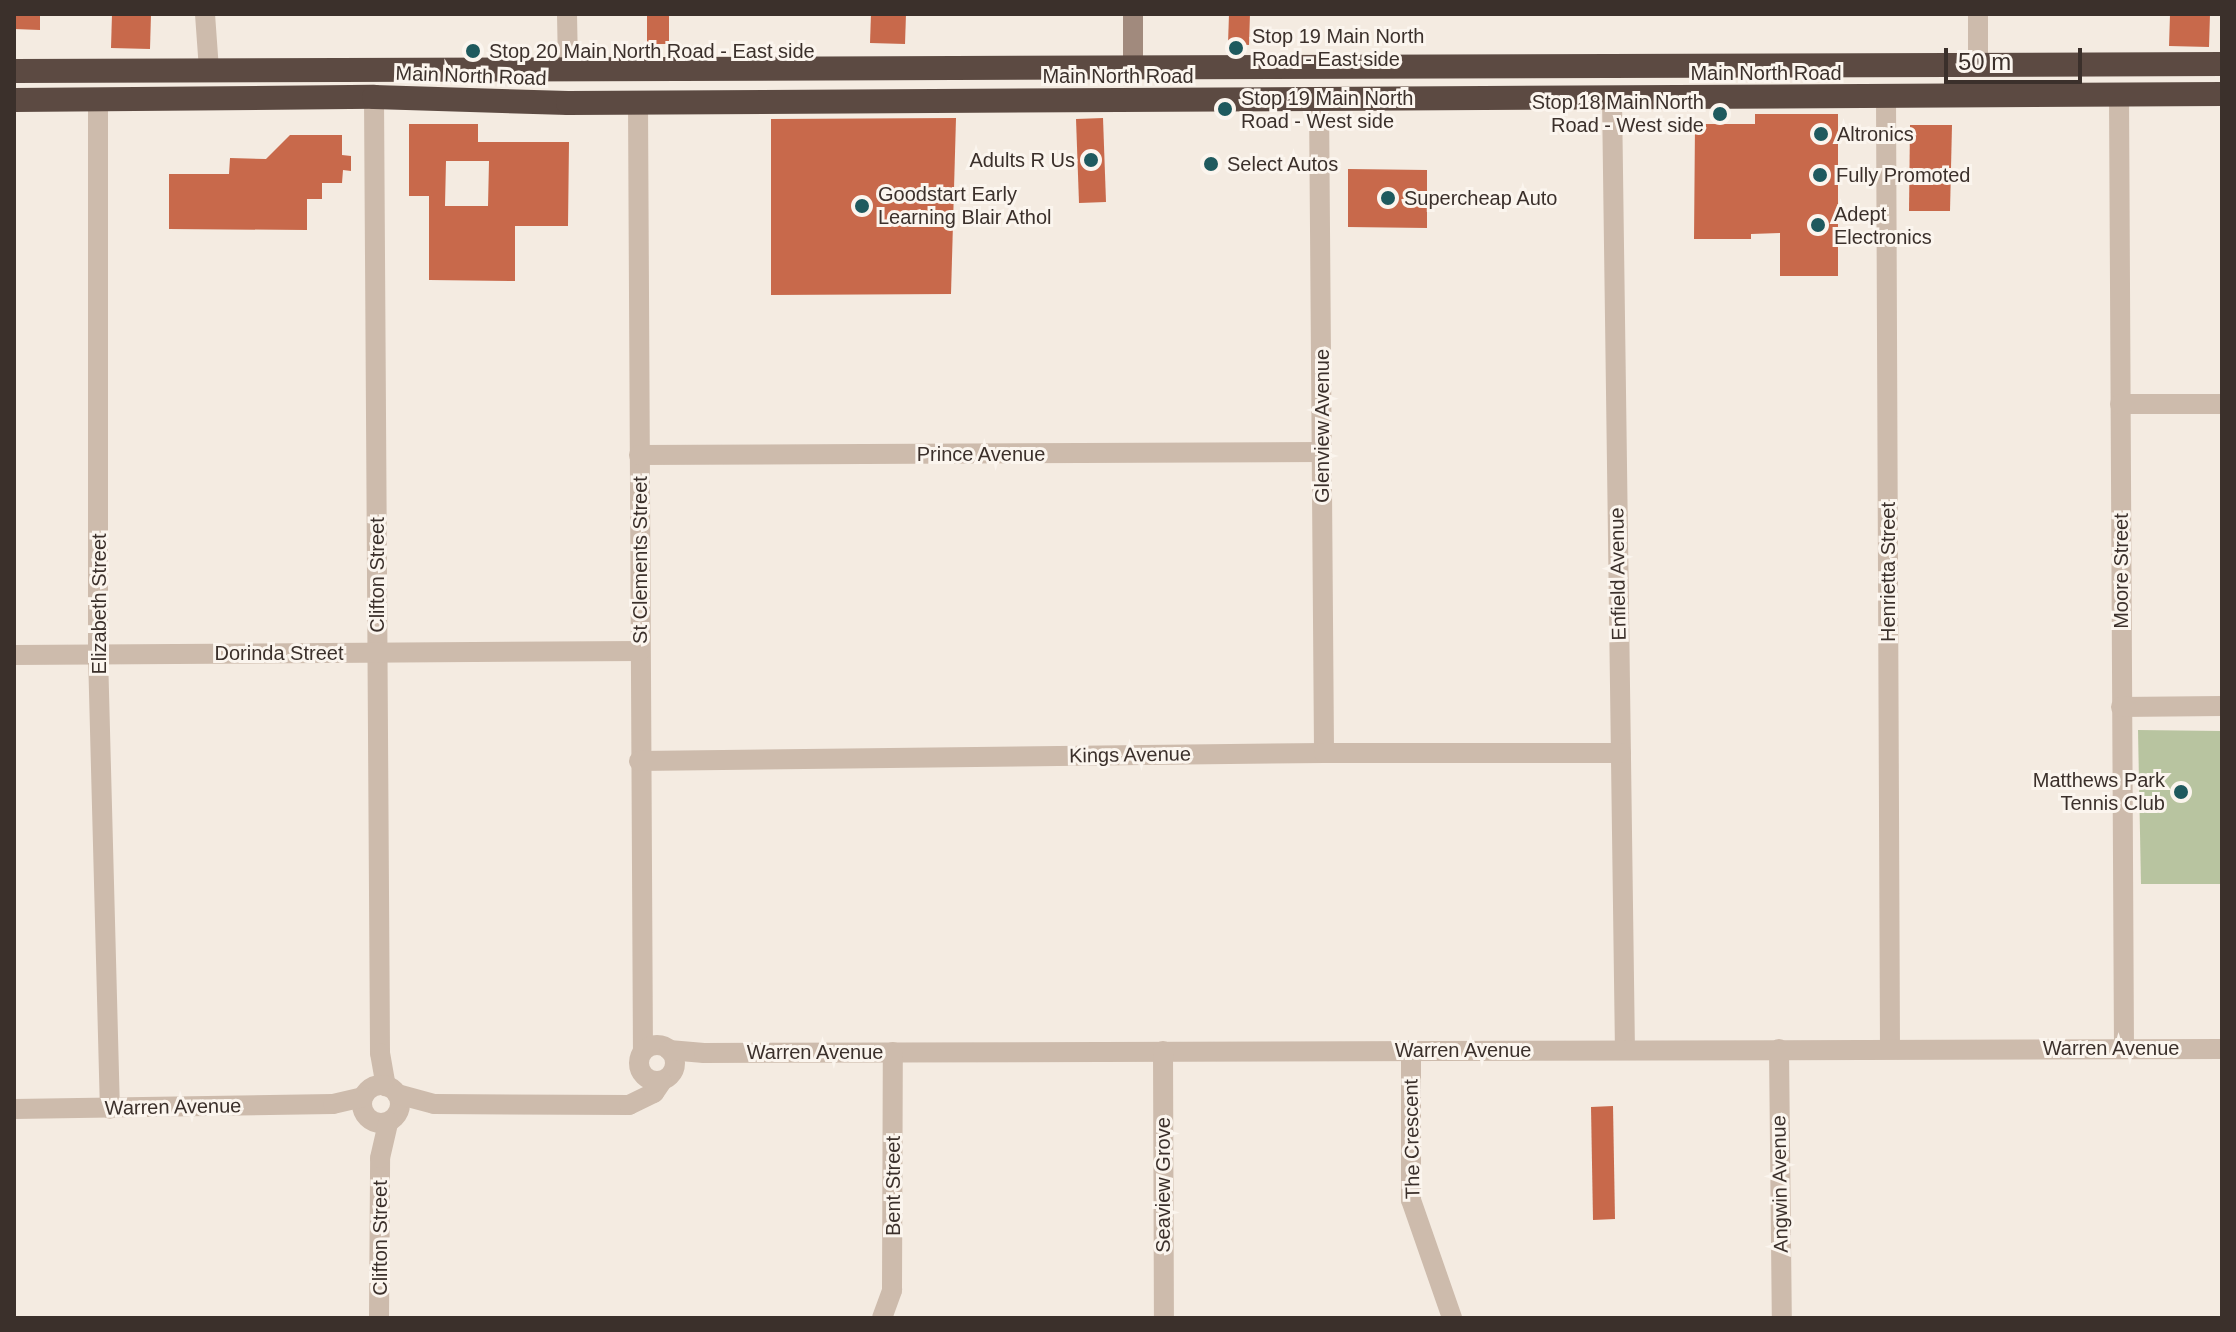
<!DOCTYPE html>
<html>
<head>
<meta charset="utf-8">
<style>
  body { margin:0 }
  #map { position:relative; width:2236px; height:1332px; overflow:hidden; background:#f4ebe1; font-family:Arial,sans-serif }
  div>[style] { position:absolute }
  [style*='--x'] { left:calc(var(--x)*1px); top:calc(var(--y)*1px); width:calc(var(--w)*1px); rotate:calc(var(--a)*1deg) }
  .green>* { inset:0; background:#b8c4a0 }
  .building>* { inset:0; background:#c8694b }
  .street>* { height:20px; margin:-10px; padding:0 10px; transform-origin:10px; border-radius:10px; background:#cdbbac }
  .street>.ring { margin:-10px; padding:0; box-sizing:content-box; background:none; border:20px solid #cdbbac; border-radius:50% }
  .secondary>* { height:20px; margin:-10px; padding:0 10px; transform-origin:10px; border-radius:10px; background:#a18a7d }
  .highway>* { height:24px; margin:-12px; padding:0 12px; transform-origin:12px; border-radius:12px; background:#5c4a42 }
  .dots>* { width:22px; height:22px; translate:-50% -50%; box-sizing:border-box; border:4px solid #fbf5ee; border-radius:50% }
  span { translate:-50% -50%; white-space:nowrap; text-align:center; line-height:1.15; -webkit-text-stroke:6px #fbf5ee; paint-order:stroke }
  .poi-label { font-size:20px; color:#3b302b }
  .left { translate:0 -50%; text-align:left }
  .right { translate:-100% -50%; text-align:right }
  .street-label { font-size:20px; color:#3b302b }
  .frame { position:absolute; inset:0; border:16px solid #3b302b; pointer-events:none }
  .scale { position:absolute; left:1944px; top:48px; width:138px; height:36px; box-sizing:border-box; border:4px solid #3b302b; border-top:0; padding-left:10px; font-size:24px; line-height:28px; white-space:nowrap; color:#3b302b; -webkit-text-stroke:6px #fbf5ee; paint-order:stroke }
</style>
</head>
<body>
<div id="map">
  <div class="green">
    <div style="clip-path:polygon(2138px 730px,2222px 731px,2222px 884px,2141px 884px)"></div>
  </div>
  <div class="building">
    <div style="clip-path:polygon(14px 14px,40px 14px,40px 30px,14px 29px)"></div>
    <div style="clip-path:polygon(112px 14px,151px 14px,150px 49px,111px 48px)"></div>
    <div style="clip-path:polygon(647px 14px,669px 14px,669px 44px,647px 44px)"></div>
    <div style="clip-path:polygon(871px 14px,906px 14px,905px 44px,870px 43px)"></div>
    <div style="clip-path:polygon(1229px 14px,1250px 14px,1249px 45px,1228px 44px)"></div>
    <div style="clip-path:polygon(2170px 14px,2210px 14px,2209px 47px,2169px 46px)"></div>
    <div style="clip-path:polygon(1755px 114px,1838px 114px,1838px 276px,1780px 276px,1780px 233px,1751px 234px,1751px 239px,1694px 239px,1695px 124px,1755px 124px)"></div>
    <div style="clip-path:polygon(956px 118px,951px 294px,771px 295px,771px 119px)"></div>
    <div style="clip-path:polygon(1103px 118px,1106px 202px,1079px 203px,1076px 119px)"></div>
    <div style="clip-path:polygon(evenodd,409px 124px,478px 124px,478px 142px,569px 142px,568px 226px,515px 226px,515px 281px,429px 280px,429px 196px,409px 196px,409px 124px,446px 161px,489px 161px,488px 206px,445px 206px,446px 161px)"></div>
    <div style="clip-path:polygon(1910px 125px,1952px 125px,1950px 211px,1909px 211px)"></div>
    <div style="clip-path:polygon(290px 135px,342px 135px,342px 155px,351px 156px,351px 171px,343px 170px,342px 183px,322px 183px,322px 199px,307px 199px,307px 230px,169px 229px,169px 174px,229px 174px,230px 158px,266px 159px)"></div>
    <div style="clip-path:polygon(1348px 169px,1427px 170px,1427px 228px,1348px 227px)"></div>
    <div style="clip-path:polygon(1613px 1106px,1615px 1219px,1593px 1220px,1591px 1107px)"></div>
  </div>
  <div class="street">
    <div style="--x:205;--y:14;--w:56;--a:85.9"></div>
    <div style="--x:567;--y:14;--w:54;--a:88.9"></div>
    <div style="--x:1978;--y:14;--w:50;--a:90"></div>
    <div style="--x:2119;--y:95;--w:953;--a:89.7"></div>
    <div style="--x:1886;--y:96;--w:953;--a:89.76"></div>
    <div style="--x:374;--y:97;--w:956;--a:89.64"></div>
    <div style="--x:380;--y:1053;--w:34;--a:80"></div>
    <div style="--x:1612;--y:98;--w:952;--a:89.22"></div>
    <div style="--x:98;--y:99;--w:555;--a:90"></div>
    <div style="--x:98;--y:654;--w:455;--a:88.5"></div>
    <div style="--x:1319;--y:99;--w:654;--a:89.56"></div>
    <div style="--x:638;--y:103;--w:948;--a:89.7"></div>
    <div style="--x:2120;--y:404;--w:102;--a:0"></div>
    <div style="--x:639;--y:455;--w:683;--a:-0.25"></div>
    <div style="--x:14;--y:655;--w:626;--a:-0.37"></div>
    <div style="--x:2121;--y:707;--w:101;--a:-0.6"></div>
    <div style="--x:639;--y:761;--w:685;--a:-0.67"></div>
    <div style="--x:1324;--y:753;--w:297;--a:0"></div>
    <div class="ring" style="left:639px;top:1045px;width:16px;height:16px"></div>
    <div style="--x:1779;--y:1049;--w:269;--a:89.4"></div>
    <div style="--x:669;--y:1050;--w:35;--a:5"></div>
    <div style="--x:704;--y:1053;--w:1518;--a:-0.15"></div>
    <div style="--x:1411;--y:1050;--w:150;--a:90"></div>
    <div style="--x:1411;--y:1200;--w:125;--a:70.8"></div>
    <div style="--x:1163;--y:1051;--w:267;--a:89.8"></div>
    <div class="ring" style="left:362px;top:1085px;width:18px;height:18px"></div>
    <div style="--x:397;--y:1094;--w:38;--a:15"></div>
    <div style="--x:434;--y:1104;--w:195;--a:0.3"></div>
    <div style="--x:629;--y:1105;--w:28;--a:-26"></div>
    <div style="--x:654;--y:1093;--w:14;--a:-56"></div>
    <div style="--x:14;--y:1109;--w:319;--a:-0.9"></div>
    <div style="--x:333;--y:1104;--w:31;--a:-13"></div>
    <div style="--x:379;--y:1318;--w:160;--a:-89.6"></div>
    <div style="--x:380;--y:1158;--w:37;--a:-77"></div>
    <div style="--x:882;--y:1318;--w:30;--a:-70"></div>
    <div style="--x:892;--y:1290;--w:238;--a:-89.8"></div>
  </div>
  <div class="secondary">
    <div style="--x:1133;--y:14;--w:51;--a:90"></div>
  </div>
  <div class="highway">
    <div style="--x:14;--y:71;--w:2208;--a:-0.18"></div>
    <div style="--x:14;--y:100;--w:360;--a:-0.5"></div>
    <div style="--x:374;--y:97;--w:194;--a:1.8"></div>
    <div style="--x:568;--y:103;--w:1654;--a:-0.31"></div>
  </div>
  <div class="dots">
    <div style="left:1236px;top:48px;background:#1f5a5e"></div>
    <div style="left:473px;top:51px;background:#1f5a5e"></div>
    <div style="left:1225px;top:109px;background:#1f5a5e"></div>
    <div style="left:1720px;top:114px;background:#1f5a5e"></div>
    <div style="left:1821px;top:134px;background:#1f5a5e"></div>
    <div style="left:1091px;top:160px;background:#1f5a5e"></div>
    <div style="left:1211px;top:164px;background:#1f5a5e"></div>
    <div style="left:1820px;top:175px;background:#1f5a5e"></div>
    <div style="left:1388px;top:198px;background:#1f5a5e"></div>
    <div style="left:862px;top:206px;background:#1f5a5e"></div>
    <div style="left:1818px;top:225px;background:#1f5a5e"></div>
    <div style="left:2181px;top:792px;background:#1f5a5e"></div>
  </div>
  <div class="poi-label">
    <span class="left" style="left:1252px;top:48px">Stop 19 Main North<br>Road - East side</span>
    <span class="left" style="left:489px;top:51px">Stop 20 Main North Road - East side</span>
    <span class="left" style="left:1241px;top:110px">Stop 19 Main North<br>Road - West side</span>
    <span class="right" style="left:1704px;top:114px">Stop 18 Main North<br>Road - West side</span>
    <span class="left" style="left:1837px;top:134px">Altronics</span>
    <span class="right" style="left:1075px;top:160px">Adults R Us</span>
    <span class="left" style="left:1227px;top:164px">Select Autos</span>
    <span class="left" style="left:1836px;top:175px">Fully Promoted</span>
    <span class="left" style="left:878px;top:206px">Goodstart Early<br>Learning Blair Athol</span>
    <span class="left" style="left:1404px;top:198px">Supercheap Auto</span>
    <span class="left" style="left:1834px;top:226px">Adept<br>Electronics</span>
    <span class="right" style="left:2165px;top:792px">Matthews Park<br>Tennis Club</span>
  </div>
  <div class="street-label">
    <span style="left:1766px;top:73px">Main North Road</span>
    <span style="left:471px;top:76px;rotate:2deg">Main North Road</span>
    <span style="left:1118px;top:76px">Main North Road</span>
    <span style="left:1322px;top:426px;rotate:-90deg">Glenview Avenue</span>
    <span style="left:981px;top:454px">Prince Avenue</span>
    <span style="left:640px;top:560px;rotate:-90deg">St Clements Street</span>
    <span style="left:2121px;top:571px;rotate:-90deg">Moore Street</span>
    <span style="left:1888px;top:572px;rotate:-90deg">Henrietta Street</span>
    <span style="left:1618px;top:574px;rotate:-91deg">Enfield Avenue</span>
    <span style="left:377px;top:575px;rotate:-90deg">Clifton Street</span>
    <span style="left:99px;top:604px;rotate:-90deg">Elizabeth Street</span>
    <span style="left:279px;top:653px">Dorinda Street</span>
    <span style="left:1130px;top:755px;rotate:-1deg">Kings Avenue</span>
    <span style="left:2111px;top:1048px">Warren Avenue</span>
    <span style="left:1463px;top:1050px">Warren Avenue</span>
    <span style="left:815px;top:1052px">Warren Avenue</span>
    <span style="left:173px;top:1107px;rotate:-1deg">Warren Avenue</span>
    <span style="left:1412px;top:1139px;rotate:-91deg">The Crescent</span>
    <span style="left:1780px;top:1184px;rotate:-91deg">Angwin Avenue</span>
    <span style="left:1163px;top:1185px;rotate:-90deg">Seaview Grove</span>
    <span style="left:893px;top:1186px;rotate:-90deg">Bent Street</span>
    <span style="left:380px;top:1238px;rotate:-90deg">Clifton Street</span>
  </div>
  <div class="frame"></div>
  <div class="scale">50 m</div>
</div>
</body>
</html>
